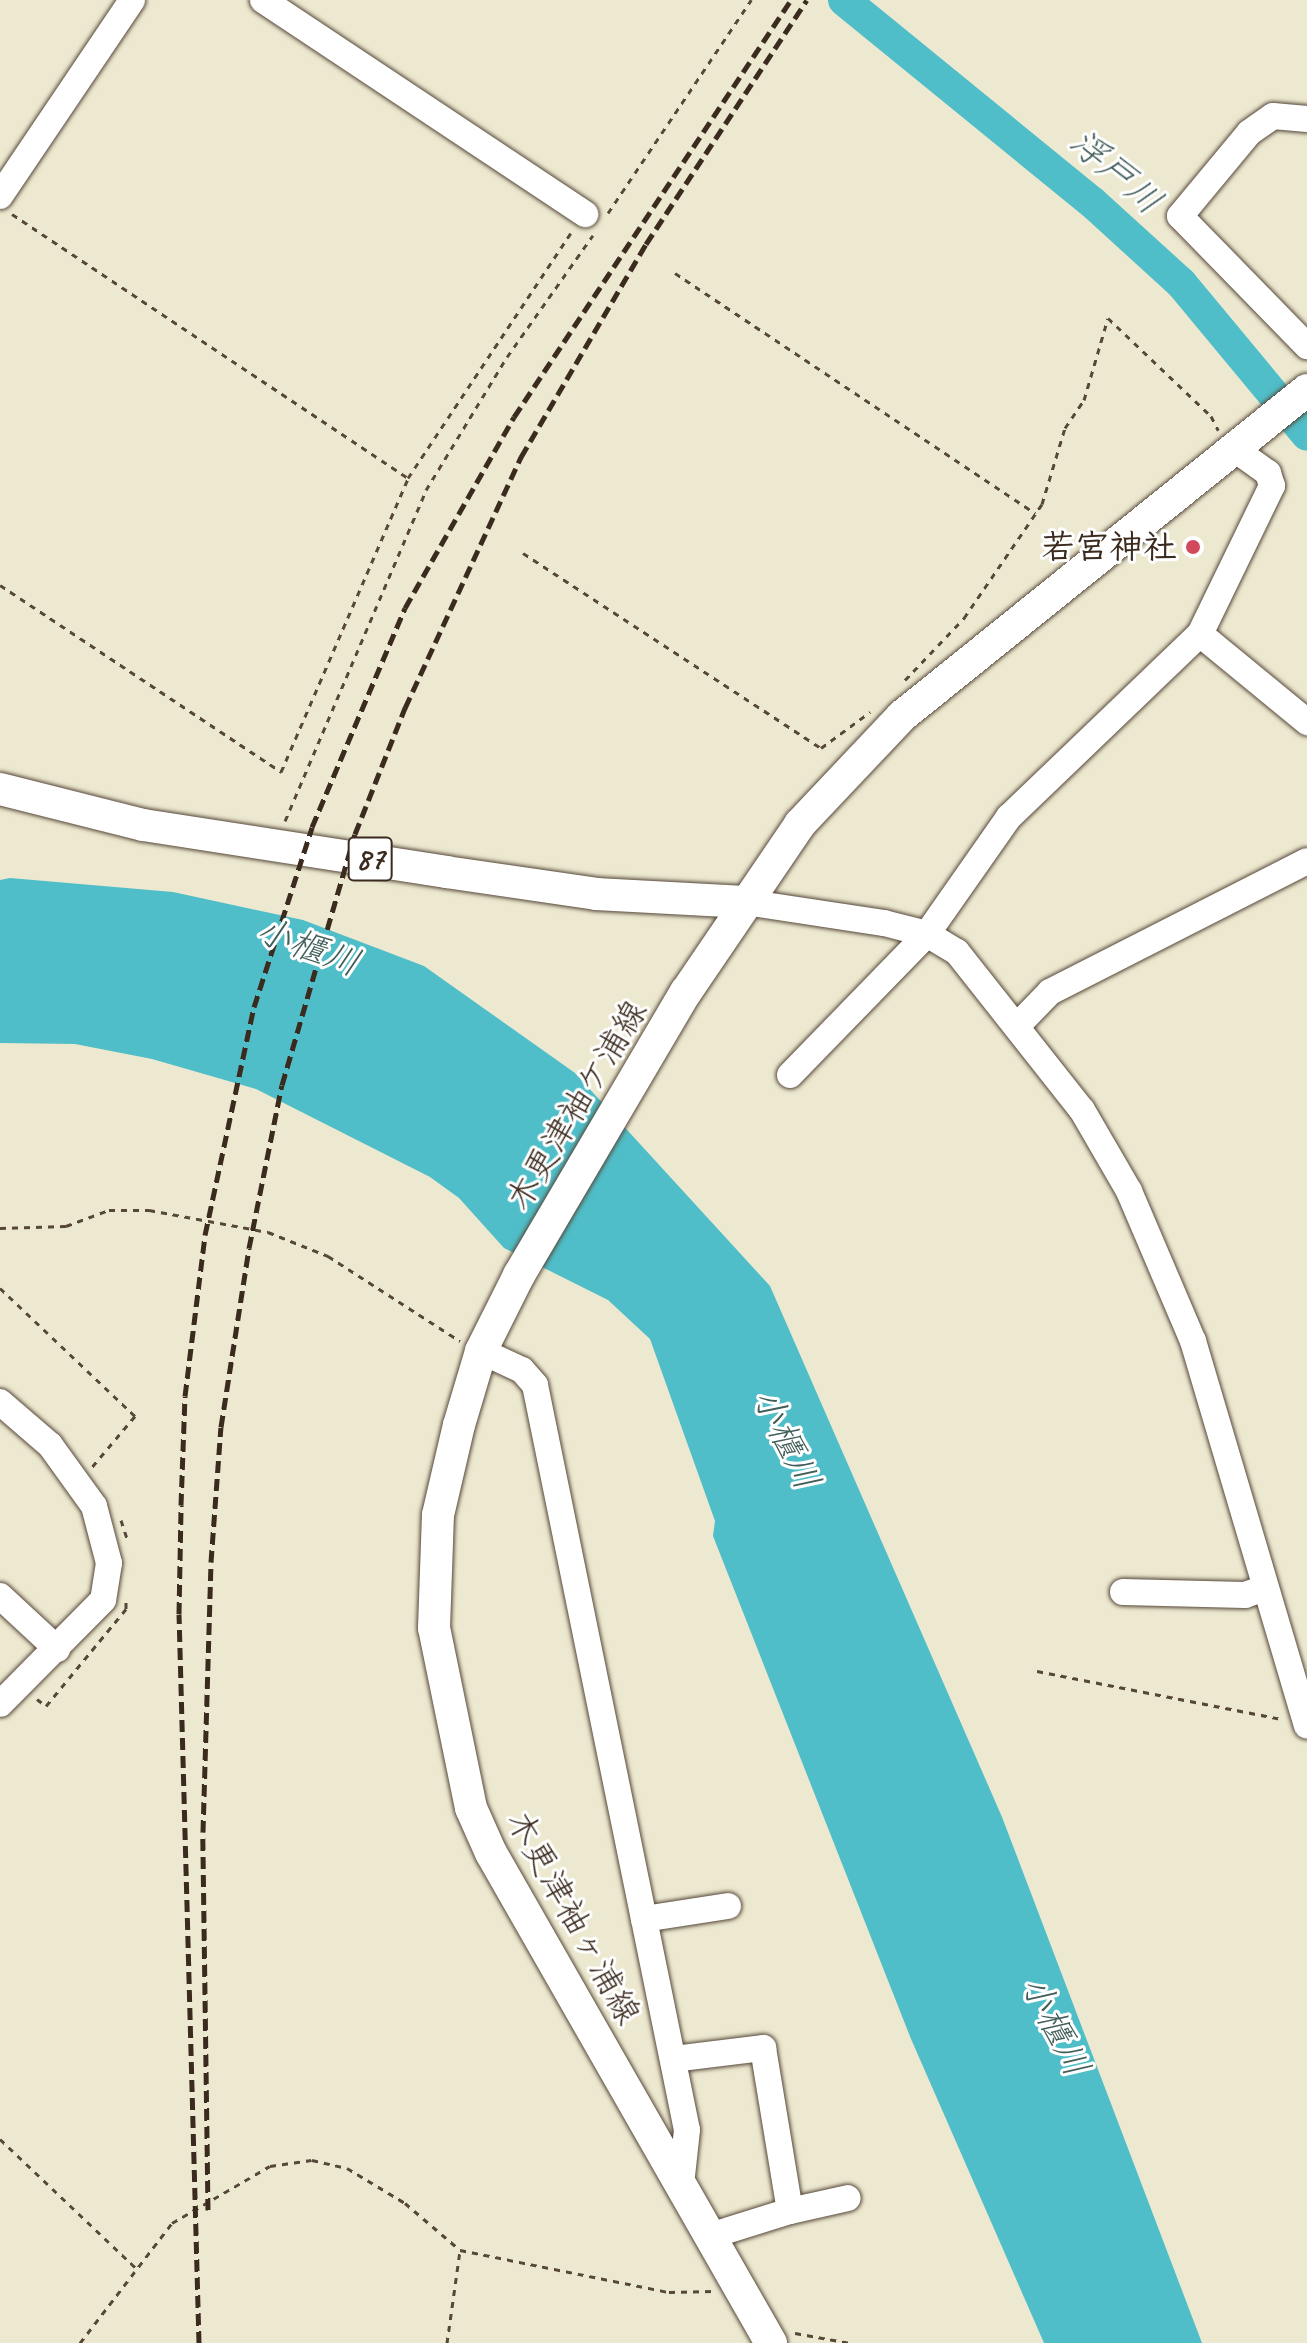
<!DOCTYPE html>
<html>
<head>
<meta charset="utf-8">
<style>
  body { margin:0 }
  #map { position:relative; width:1307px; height:2343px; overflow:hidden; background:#ede9d0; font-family:Caveat,"Klee One",sans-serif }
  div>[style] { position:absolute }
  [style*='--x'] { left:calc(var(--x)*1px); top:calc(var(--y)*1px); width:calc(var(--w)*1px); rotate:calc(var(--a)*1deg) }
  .water>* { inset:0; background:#50bec8 }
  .river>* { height:32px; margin:-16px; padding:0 16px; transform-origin:16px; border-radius:16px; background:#50bec8 }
  .path>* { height:3px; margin-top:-1.5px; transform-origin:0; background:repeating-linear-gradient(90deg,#564739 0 6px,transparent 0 12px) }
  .roads { filter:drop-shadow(0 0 2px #564739) drop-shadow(0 0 2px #564739) }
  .minor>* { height:26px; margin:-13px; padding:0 13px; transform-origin:13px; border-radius:13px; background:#fff }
  .major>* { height:32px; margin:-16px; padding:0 16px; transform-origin:16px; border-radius:16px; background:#fff }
  .rail>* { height:5px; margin-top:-2.5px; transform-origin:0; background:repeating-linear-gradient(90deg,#3b2a1e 0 12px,transparent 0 18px) }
  .dots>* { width:22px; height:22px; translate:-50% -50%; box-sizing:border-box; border:4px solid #fff; border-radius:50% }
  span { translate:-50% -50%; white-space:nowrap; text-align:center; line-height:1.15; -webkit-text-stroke:6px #fff; paint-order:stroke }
  .shield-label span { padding:2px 6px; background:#fff; border:2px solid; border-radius:6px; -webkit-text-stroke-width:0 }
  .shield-label { font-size:32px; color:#3b2a1e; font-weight:700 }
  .poi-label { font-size:34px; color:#3b2a1e; font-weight:700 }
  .right { translate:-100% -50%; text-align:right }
  .street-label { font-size:34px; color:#3b2a1e }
  .water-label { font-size:36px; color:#425e5a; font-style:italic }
</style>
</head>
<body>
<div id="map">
  <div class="water">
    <div style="clip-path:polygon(10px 878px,173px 892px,303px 920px,424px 966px,575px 1073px,770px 1286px,1002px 1817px,1202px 2343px,1044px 2343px,911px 2039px,713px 1536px,715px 1521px,650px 1339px,608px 1300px,504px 1248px,459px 1198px,430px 1177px,256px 1089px,152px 1059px,75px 1044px,0 1043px,0 880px)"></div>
  </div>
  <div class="river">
    <div style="--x:844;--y:0;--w:321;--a:39.2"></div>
    <div style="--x:1093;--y:203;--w:119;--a:42.3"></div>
    <div style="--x:1181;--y:283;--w:197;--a:50.3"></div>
  </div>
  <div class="path">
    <div style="--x:608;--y:213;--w:257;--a:-56.1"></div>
    <div style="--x:12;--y:214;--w:476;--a:33.7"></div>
    <div style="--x:675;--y:273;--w:433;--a:33.7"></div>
    <div style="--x:523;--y:553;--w:356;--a:33.2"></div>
    <div style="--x:821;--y:748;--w:61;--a:-36.3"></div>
    <div style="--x:0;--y:585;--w:338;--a:33.6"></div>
    <div style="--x:281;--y:772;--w:320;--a:-66.6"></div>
    <div style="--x:408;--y:478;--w:294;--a:-56.4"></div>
    <div style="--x:905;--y:680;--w:86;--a:-46.4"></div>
    <div style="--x:964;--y:618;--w:138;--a:-55.6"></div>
    <div style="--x:1042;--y:504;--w:79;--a:-73.2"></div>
    <div style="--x:1065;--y:428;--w:34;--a:-56"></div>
    <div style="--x:1084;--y:400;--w:85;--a:-73.7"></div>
    <div style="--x:1108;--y:318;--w:142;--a:43.6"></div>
    <div style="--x:1211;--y:416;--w:16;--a:63"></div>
    <div style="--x:285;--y:821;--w:360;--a:-66.9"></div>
    <div style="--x:426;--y:490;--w:156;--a:-58.7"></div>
    <div style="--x:507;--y:357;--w:149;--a:-54.8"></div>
    <div style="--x:0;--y:1228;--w:66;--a:-1.7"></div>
    <div style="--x:66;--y:1226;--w:46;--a:-20.4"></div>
    <div style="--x:109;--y:1210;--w:40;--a:0"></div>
    <div style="--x:149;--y:1210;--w:121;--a:10.5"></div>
    <div style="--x:268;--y:1232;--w:65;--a:21.8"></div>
    <div style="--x:328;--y:1256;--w:157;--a:32.8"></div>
    <div style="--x:0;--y:1288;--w:186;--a:43.5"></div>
    <div style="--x:135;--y:1416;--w:68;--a:130.2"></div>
    <div style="--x:121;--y:1520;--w:19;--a:72"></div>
    <div style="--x:1037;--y:1671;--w:249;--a:11.1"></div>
    <div style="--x:37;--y:1699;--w:11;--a:38"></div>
    <div style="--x:46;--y:1706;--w:126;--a:-50.5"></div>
    <div style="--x:126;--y:1609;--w:7;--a:-90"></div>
    <div style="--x:0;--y:2139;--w:187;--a:43.5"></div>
    <div style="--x:795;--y:2333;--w:56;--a:10.3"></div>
    <div style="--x:80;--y:2343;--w:151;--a:-52.5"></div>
    <div style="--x:172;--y:2223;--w:113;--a:-30.2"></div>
    <div style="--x:270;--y:2166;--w:42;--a:-8.1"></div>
    <div style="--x:312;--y:2160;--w:36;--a:13"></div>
    <div style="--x:347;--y:2168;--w:68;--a:31.1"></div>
    <div style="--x:405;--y:2203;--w:72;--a:40.5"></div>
    <div style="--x:447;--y:2343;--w:94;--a:-82"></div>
    <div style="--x:460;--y:2250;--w:213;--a:11.4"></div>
    <div style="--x:669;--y:2292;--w:45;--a:-1.3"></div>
  </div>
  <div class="roads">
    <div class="minor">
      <div style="--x:263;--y:0;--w:387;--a:33.6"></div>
      <div style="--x:1307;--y:119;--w:34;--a:-175"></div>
      <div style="--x:1273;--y:116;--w:29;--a:145"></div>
      <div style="--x:1249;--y:133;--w:108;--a:129.7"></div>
      <div style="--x:1180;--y:216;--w:182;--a:45.7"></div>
      <div style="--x:0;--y:196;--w:236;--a:-56"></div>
      <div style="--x:1200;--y:634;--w:139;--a:39.4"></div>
      <div style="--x:745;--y:902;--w:141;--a:8.6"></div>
      <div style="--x:884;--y:923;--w:44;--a:14.3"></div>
      <div style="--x:927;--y:934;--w:35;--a:31"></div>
      <div style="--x:957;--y:952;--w:201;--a:51.7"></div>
      <div style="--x:1082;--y:1110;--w:94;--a:59.9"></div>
      <div style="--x:1129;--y:1191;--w:163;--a:66.9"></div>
      <div style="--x:1193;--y:1341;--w:401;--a:73.5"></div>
      <div style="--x:1018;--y:1025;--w:46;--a:-45.9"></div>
      <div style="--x:1050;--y:992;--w:288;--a:-27"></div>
      <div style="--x:790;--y:1075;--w:197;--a:-45.8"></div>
      <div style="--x:927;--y:934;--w:143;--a:-55"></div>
      <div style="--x:1009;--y:817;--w:265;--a:-43.8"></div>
      <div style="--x:1200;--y:634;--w:165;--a:-64.1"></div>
      <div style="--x:1272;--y:486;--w:14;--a:-107"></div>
      <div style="--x:1268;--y:473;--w:43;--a:-144.5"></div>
      <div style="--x:481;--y:1351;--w:45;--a:24.9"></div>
      <div style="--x:522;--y:1370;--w:20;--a:49"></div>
      <div style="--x:535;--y:1385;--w:760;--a:78.47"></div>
      <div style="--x:687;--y:2130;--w:55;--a:96.2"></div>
      <div style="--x:0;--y:1402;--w:66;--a:40.7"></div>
      <div style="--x:50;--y:1445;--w:75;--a:54.2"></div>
      <div style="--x:94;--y:1506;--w:59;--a:75.3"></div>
      <div style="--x:109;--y:1563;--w:37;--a:99"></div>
      <div style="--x:103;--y:1600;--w:146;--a:134.7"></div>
      <div style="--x:1123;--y:1592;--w:122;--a:1.4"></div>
      <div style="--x:1245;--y:1595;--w:20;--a:-20"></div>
      <div style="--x:0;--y:1596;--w:78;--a:42.9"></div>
      <div style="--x:644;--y:1919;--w:85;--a:-8.8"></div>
      <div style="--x:673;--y:2059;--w:91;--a:-7"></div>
      <div style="--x:763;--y:2048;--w:165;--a:80.6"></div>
      <div style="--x:790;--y:2211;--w:59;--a:-12.6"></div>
      <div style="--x:710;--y:2236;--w:84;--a:-17.4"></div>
    </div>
    <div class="major">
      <div style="--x:0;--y:789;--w:147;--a:14.1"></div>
      <div style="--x:143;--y:825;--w:307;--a:8.8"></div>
      <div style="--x:446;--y:872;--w:152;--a:8.3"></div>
      <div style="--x:596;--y:894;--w:149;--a:3.1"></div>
      <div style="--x:771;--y:2343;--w:564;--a:-119.74"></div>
      <div style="--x:491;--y:1853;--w:49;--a:-114"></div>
      <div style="--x:471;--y:1808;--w:184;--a:-101.6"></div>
      <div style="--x:434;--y:1628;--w:113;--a:-88"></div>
      <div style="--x:438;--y:1515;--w:92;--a:-76.9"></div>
      <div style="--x:459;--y:1425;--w:77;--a:-73.4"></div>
      <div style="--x:481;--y:1351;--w:85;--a:-63.4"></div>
      <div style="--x:519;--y:1275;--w:329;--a:-59.5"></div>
      <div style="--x:686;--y:992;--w:203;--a:-55.8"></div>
      <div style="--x:800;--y:824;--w:149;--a:-46.6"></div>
      <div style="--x:902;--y:716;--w:520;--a:-38.83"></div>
    </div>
  </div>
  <div class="rail">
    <div style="--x:208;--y:2210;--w:378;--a:-90.8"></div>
    <div style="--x:203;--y:1832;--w:270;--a:-88.3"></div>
    <div style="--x:211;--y:1562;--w:135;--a:-85.8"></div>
    <div style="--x:221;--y:1427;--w:181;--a:-81.1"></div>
    <div style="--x:249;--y:1248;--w:166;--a:-78.6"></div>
    <div style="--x:282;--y:1085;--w:261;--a:-73.8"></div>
    <div style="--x:355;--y:834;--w:136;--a:-68.4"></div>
    <div style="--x:405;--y:708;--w:277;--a:-65.2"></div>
    <div style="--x:521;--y:457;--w:247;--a:-59.6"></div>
    <div style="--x:646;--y:244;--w:292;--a:-56.6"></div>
    <div style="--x:199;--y:2343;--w:729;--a:-91.57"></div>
    <div style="--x:179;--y:1614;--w:109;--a:-88.9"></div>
    <div style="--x:181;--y:1505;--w:109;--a:-87.9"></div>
    <div style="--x:185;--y:1396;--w:162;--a:-82.9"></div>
    <div style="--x:205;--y:1235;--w:233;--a:-77.9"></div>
    <div style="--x:254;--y:1007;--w:189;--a:-72.1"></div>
    <div style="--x:312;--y:827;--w:238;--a:-67"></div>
    <div style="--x:405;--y:608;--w:220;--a:-60.3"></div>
    <div style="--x:514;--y:417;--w:501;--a:-56.41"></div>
  </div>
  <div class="dots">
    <div style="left:1193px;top:547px;background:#d1495b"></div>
  </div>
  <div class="shield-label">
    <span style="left:370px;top:859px">87</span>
  </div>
  <div class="poi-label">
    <span class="right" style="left:1177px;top:547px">若宮神社</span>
  </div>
  <div class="street-label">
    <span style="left:576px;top:1105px;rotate:-59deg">木更津袖ケ浦線</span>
    <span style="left:574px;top:1917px;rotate:61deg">木更津袖ヶ浦線</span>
  </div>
  <div class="water-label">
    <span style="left:1116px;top:172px;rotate:41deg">浮戸川</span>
    <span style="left:308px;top:947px;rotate:20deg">小櫃川</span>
    <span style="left:786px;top:1439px;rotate:64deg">小櫃川</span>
    <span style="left:1055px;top:2026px;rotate:63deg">小櫃川</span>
  </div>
</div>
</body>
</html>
